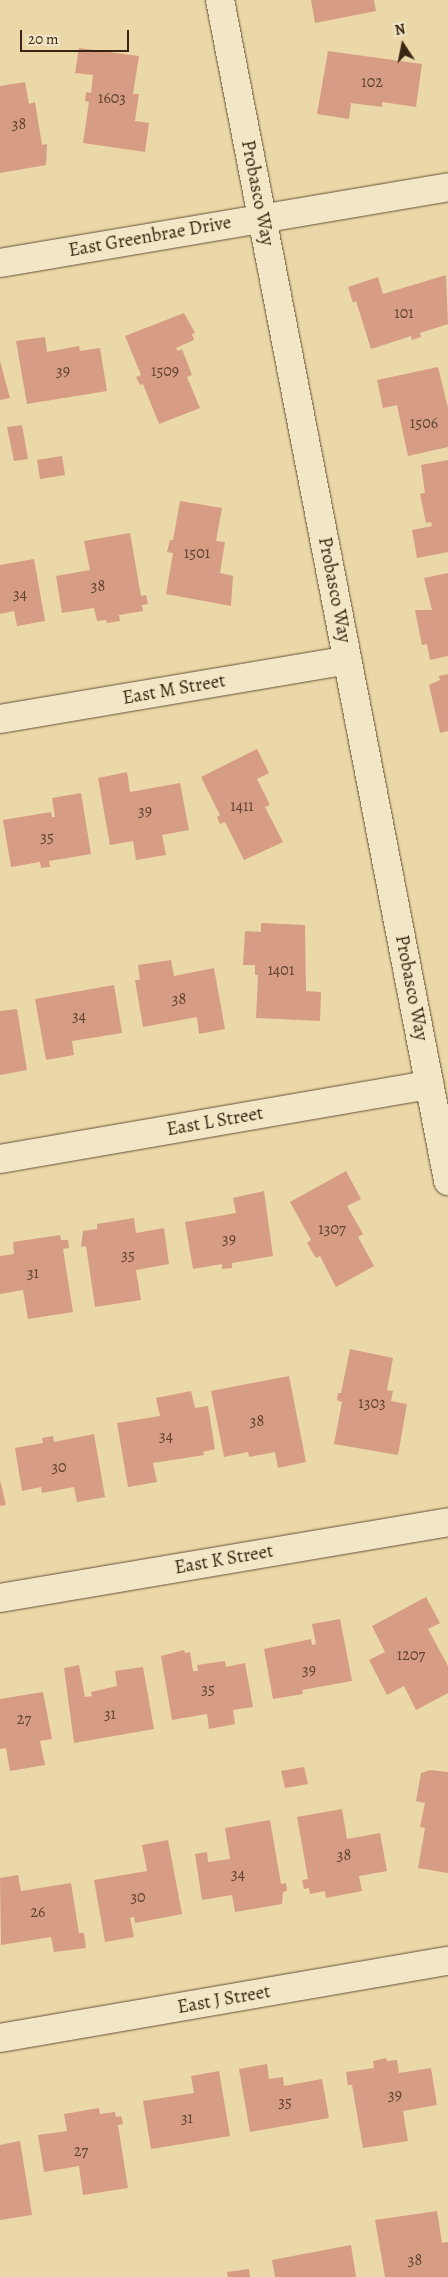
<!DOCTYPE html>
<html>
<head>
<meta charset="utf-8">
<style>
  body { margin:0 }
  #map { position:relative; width:448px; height:2277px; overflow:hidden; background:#ebd8a8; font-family:Alegreya,serif }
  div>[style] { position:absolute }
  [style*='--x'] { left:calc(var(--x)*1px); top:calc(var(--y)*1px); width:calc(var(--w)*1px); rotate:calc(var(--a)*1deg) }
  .building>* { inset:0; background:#d69c84 }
  .roads { filter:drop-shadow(0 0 1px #665238) drop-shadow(0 0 1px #665238) }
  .street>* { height:28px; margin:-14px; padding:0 14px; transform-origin:14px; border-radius:14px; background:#f2e6c6 }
  .secondary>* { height:28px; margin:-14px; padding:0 14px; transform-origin:14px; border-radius:14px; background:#f2e6c6 }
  span { translate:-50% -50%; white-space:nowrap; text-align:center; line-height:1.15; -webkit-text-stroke:4.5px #f2e6c6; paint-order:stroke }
  .number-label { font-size:16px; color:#60432e }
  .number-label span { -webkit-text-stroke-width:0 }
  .street-label { font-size:19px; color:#392512 }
  .north { position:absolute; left:378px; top:20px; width:50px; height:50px; -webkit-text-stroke:4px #f2e6c6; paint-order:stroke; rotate:349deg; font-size:14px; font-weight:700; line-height:20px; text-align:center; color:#392512 }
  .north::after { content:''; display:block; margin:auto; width:18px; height:22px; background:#392512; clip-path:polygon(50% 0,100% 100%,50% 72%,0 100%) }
  .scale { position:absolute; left:20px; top:30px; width:109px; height:22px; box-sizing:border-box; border:2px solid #392512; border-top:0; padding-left:6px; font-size:15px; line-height:18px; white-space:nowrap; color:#392512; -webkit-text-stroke:4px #f2e6c6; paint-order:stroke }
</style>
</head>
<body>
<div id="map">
  <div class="building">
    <div style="clip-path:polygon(311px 0,374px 0,376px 11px,315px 23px)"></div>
    <div style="clip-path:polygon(79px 48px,139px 56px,133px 94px,139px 94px,135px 121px,149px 123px,145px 152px,83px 143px,89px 102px,85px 101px,86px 92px,91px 93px,93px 75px,75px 73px)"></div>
    <div style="clip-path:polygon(328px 51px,422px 64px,416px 107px,382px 102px,382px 107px,351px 103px,349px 119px,317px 114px)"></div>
    <div style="clip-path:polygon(25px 82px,29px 104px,35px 102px,42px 145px,47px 144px,46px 165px,0 173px,0 86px)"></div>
    <div style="clip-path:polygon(446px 275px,448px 324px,420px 333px,421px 337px,412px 340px,411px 336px,371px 349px,356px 301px,353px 303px,348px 287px,378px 277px,383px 294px)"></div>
    <div style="clip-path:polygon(184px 313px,195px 333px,192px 334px,194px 340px,176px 348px,178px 351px,182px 349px,192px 375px,187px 377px,200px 408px,159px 424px,143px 384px,140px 385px,136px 377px,141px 375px,125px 336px)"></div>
    <div style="clip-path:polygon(45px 337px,47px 352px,79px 346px,80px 351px,100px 348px,107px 391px,27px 404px,16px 341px)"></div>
    <div style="clip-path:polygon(0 361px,10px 398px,0 400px)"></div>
    <div style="clip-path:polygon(438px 367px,448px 408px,448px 447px,408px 456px,397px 405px,383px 408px,377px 380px)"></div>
    <div style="clip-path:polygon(22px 425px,28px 459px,14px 461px,7px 427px)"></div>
    <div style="clip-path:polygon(62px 456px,65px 475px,40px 479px,37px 460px)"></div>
    <div style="clip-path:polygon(448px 460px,448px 552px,417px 558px,412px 530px,432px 526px,431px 522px,426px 523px,420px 494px,425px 493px,421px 465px)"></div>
    <div style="clip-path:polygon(180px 501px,222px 508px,216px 541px,225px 542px,220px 573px,233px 576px,231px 606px,166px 594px,173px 553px,167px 552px,170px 540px,173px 540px)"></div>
    <div style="clip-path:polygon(130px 533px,141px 596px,146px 595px,148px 604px,142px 605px,143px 611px,119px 615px,120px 621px,107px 623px,106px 620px,97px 621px,94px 608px,62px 613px,56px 576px,90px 570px,84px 541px)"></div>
    <div style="clip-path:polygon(34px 559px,45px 621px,17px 626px,14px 611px,0 614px,0 565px)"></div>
    <div style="clip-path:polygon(448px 573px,448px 656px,430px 660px,427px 644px,422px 645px,415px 610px,432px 610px,424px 578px)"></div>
    <div style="clip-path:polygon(448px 674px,448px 731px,440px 733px,429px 685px,440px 680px,439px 676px)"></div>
    <div style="clip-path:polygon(257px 749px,269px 773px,257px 779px,270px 805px,265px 807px,283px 842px,244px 860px,225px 822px,220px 824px,217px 817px,220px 815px,201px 777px)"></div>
    <div style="clip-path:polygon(127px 772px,130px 792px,180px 783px,189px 830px,162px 835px,166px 855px,136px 860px,133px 841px,110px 845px,98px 778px)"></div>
    <div style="clip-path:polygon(81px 793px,91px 854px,49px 861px,50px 867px,41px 868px,40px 862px,11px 867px,3px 820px,51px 812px,52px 817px,55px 817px,52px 798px)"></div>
    <div style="clip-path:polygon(261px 923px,305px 925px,306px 991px,321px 992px,320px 1021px,256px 1018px,258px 975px,255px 975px,255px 965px,243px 965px,245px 931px,261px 932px)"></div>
    <div style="clip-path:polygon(171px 960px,174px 976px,214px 968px,225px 1029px,199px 1034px,197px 1017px,143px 1027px,135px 980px,140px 980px,138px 965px)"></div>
    <div style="clip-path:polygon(114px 985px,122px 1033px,72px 1041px,74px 1055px,46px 1060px,35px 999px)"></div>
    <div style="clip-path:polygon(17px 1009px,27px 1070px,0 1075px,0 1011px)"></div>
    <div style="clip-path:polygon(346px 1171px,361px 1199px,347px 1206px,363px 1234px,358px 1237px,374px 1266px,336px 1287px,320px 1256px,316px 1258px,307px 1243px,311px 1240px,290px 1202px)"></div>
    <div style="clip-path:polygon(264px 1191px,273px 1256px,232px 1263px,232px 1268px,222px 1269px,222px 1264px,193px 1269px,185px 1222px,236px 1213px,233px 1198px)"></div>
    <div style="clip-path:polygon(134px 1218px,136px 1233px,164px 1228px,169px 1264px,136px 1270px,141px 1300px,95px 1307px,86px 1246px,81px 1247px,83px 1231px,97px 1229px,97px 1224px)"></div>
    <div style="clip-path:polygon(60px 1235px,61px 1240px,68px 1240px,69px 1248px,63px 1249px,73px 1312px,28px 1319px,23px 1290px,0 1294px,0 1256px,14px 1254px,13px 1242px)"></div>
    <div style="clip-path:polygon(350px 1349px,393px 1358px,387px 1390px,393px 1391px,391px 1401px,407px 1404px,398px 1455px,334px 1444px,342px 1402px,337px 1400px,338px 1393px,341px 1393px)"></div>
    <div style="clip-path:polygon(289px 1376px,306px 1462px,278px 1468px,275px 1452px,249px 1457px,248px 1452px,224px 1457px,211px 1391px)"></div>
    <div style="clip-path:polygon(191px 1391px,195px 1408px,208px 1406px,215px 1449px,203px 1452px,204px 1455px,153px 1463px,157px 1482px,128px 1487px,117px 1423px,160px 1416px,156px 1398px)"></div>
    <div style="clip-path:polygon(94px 1434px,105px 1497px,77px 1502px,74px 1487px,42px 1493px,41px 1487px,22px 1491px,15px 1448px,43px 1443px,42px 1438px,53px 1436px,54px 1442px)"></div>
    <div style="clip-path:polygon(0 1480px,6px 1505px,0 1506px)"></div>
    <div style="clip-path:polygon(426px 1597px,440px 1623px,428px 1629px,448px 1666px,448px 1693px,416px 1710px,404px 1686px,387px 1695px,369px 1660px,385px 1652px,372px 1626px)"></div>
    <div style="clip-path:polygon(340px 1619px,352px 1681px,302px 1690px,303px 1694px,273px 1699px,264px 1649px,311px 1639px,312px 1645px,316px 1644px,312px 1624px)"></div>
    <div style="clip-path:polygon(184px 1650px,185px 1653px,190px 1652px,193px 1671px,198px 1671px,197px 1665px,225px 1661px,226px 1667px,245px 1663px,253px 1707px,233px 1710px,235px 1724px,209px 1729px,207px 1714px,172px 1720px,161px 1656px)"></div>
    <div style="clip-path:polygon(79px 1665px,85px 1697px,92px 1696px,91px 1692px,117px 1686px,115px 1671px,143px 1667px,154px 1729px,74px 1743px,64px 1668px)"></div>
    <div style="clip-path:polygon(43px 1692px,52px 1739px,40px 1741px,45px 1765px,10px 1771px,6px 1748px,0 1749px,0 1699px)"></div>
    <div style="clip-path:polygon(304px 1767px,308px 1784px,285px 1788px,281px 1771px)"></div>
    <div style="clip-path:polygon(430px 1770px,448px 1772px,448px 1873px,418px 1868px,425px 1828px,420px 1827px,425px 1803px,416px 1801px,421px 1773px)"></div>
    <div style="clip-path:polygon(342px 1809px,347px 1839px,380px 1833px,387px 1871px,359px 1876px,362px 1891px,326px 1898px,325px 1891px,310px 1894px,309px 1888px,304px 1889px,302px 1880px,308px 1879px,297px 1817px)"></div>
    <div style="clip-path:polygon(270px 1820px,281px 1884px,286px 1883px,287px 1891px,283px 1892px,282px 1904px,235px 1912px,232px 1895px,202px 1900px,195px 1854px,207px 1852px,208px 1862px,230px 1859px,225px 1828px)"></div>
    <div style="clip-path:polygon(168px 1840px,182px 1914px,135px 1923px,134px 1917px,130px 1918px,134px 1937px,105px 1942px,94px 1880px,147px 1871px,142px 1845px)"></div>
    <div style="clip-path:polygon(18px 1875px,21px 1891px,71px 1883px,79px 1933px,84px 1933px,86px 1948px,54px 1952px,51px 1937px,1px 1945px,0 1878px)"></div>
    <div style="clip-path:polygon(386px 2058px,387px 2061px,397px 2060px,399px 2073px,431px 2068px,437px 2105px,403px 2111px,408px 2141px,363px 2148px,352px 2085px,348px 2085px,346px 2072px,374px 2068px,373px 2061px)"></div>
    <div style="clip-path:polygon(267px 2064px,269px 2079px,283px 2077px,284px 2086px,322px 2079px,329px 2118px,250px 2132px,239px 2069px)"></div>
    <div style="clip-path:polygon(219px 2071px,230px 2136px,151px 2149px,143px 2101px,194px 2093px,191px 2076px)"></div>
    <div style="clip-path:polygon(99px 2108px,100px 2114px,115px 2112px,116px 2117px,121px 2116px,123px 2124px,118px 2125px,128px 2188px,83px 2195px,79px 2166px,44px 2172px,38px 2135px,67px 2131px,64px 2114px)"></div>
    <div style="clip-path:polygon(20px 2141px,32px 2215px,0 2220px,0 2145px)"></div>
    <div style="clip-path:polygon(437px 2211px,442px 2243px,448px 2242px,448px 2277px,385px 2277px,375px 2220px)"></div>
    <div style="clip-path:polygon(351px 2245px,356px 2277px,275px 2277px,272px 2260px)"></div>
    <div style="clip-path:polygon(249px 2269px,250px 2277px,228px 2277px,227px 2272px)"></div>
  </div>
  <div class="roads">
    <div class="street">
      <div style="--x:0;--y:719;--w:352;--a:-9.6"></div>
      <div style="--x:0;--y:1159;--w:436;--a:-9.8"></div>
      <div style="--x:0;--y:1598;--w:454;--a:-9.6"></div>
      <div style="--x:0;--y:2038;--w:455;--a:-9.8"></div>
    </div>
    <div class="secondary">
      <div style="--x:220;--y:0;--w:1203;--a:79.07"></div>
      <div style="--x:0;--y:263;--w:454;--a:-9.6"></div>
    </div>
  </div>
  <div class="number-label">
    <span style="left:372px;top:82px">102</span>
    <span style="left:112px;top:98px">1603</span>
    <span style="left:19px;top:124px">38</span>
    <span style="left:404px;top:313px">101</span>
    <span style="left:63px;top:371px">39</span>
    <span style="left:165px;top:371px">1509</span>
    <span style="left:424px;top:423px">1506</span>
    <span style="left:197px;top:553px">1501</span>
    <span style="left:98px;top:586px">38</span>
    <span style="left:20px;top:594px">34</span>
    <span style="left:242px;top:806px">1411</span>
    <span style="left:145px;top:811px">39</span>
    <span style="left:47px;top:837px">35</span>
    <span style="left:281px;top:970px">1401</span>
    <span style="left:179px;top:999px">38</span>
    <span style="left:79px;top:1016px">34</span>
    <span style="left:332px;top:1229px">1307</span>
    <span style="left:229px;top:1239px">39</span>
    <span style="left:128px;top:1255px">35</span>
    <span style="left:33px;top:1273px">31</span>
    <span style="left:372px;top:1403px">1303</span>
    <span style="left:257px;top:1421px">38</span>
    <span style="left:166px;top:1436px">34</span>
    <span style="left:59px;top:1467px">30</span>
    <span style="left:411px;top:1655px">1207</span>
    <span style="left:309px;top:1670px">39</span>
    <span style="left:208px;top:1689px">35</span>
    <span style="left:110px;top:1714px">31</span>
    <span style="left:24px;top:1719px">27</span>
    <span style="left:344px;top:1855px">38</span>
    <span style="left:238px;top:1874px">34</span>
    <span style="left:138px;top:1897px">30</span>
    <span style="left:38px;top:1912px">26</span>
    <span style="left:395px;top:2095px">39</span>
    <span style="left:285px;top:2102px">35</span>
    <span style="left:187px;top:2118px">31</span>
    <span style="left:81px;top:2151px">27</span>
    <span style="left:415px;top:2260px">38</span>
  </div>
  <div class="street-label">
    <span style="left:257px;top:193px;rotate:79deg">Probasco Way</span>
    <span style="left:150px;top:237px;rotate:-10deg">East Greenbrae Drive</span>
    <span style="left:334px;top:590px;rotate:79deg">Probasco Way</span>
    <span style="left:174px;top:690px;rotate:-10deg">East M Street</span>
    <span style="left:411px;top:988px;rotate:79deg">Probasco Way</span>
    <span style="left:215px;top:1122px;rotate:-10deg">East L Street</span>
    <span style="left:224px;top:1560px;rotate:-10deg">East K Street</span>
    <span style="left:224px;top:2000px;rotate:-10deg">East J Street</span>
  </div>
  <div class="north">N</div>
  <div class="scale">20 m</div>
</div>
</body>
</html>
